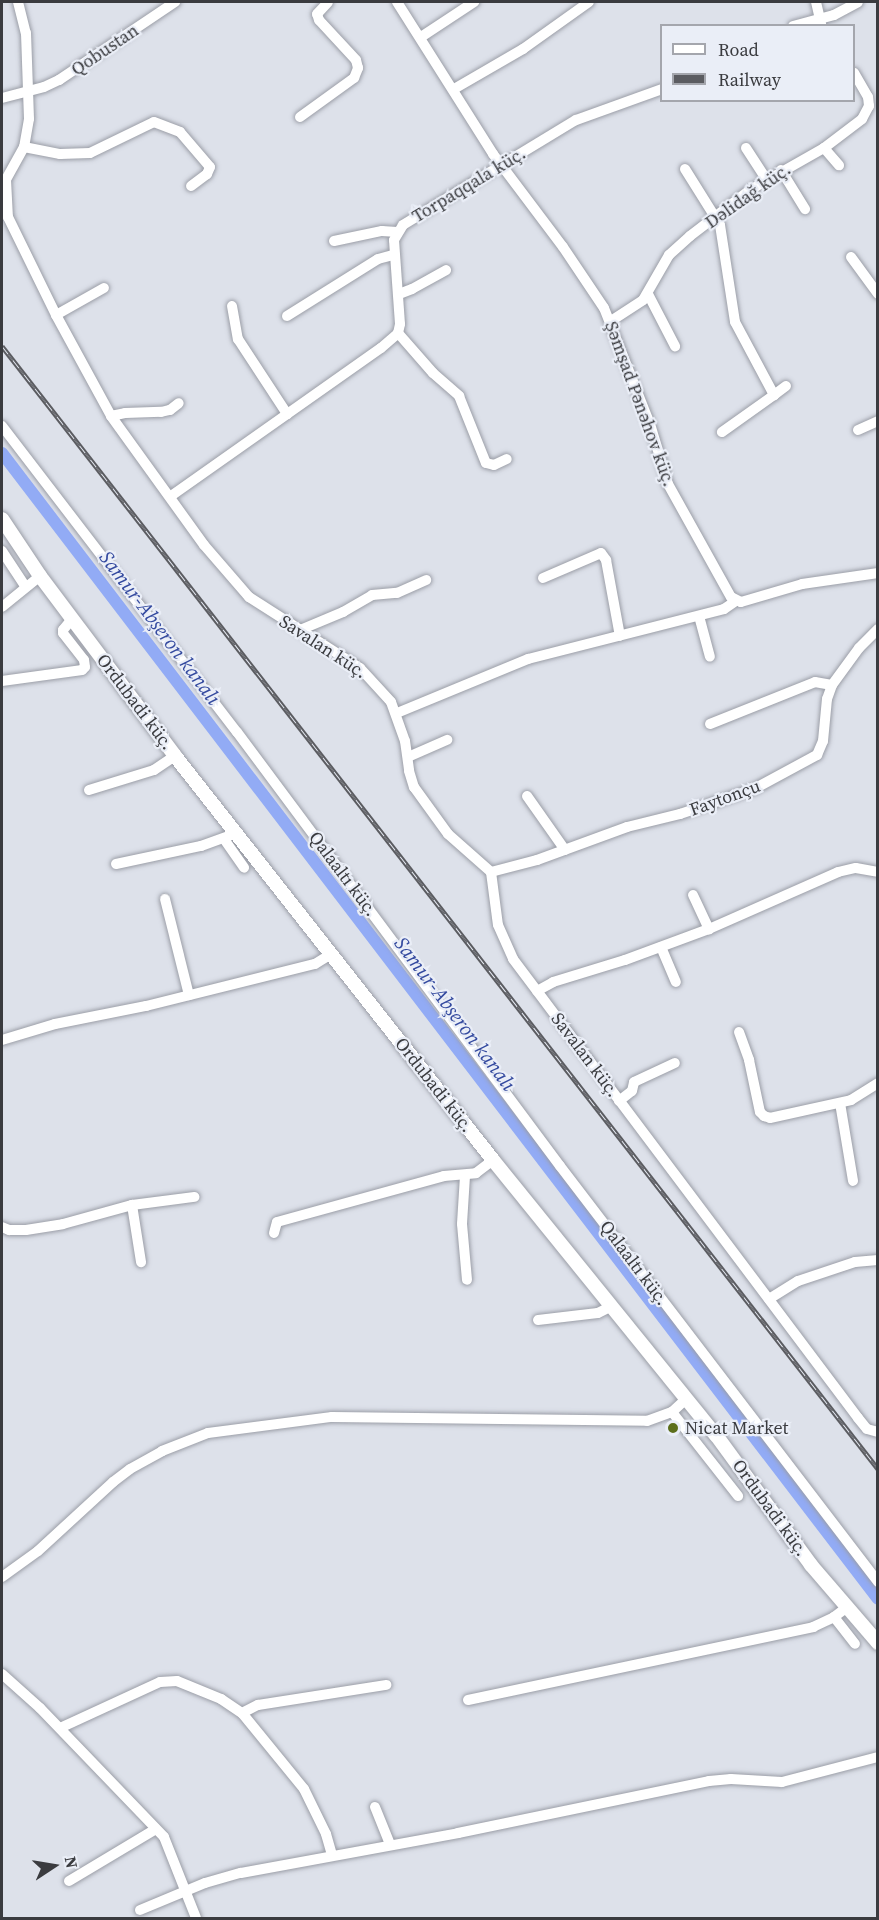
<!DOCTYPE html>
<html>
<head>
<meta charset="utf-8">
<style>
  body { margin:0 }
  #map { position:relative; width:879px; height:1920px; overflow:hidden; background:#dde1ea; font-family:"Source Serif 4",serif }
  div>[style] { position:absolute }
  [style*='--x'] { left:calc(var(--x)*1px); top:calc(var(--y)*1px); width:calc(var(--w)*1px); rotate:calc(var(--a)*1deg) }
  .canal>* { height:12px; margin:-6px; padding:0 6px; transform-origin:6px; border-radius:6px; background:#92abf5 }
  .roads { filter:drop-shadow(0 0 2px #9b9ea7) drop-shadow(0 0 2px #9b9ea7) }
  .minor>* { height:10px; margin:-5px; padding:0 5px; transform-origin:5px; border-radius:5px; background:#fff }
  .tertiary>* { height:14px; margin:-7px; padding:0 7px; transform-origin:7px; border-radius:7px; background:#fff }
  .rail>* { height:5px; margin-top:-2.5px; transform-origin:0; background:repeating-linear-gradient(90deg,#eaeef7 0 9px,#5b5c61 0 18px); box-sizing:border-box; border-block:2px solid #5b5c61 }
  .dots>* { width:16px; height:16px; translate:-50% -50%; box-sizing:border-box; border:3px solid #eaeef7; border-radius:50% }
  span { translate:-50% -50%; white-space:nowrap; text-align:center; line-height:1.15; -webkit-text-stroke:4.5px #eaeef7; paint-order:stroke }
  .street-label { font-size:18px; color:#3a3b3f }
  .poi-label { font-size:18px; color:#3a3b3f }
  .left { translate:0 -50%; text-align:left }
  .water-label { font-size:20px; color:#344a9f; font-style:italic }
  .frame { position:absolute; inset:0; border:3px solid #3a3b3f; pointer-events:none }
  .legend { position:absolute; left:660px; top:24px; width:195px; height:78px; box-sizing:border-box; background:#eaeef7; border:2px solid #a4a6ad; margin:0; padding:8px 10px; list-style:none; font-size:18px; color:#3a3b3f }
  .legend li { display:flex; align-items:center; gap:12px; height:30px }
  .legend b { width:30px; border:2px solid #a4a6ad }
  .north { position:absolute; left:24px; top:1836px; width:60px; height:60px; -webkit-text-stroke:4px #eaeef7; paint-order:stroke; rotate:78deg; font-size:16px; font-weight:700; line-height:24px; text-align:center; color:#3a3b3f }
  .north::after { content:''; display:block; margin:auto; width:21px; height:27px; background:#3a3b3f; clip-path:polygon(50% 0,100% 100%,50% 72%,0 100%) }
</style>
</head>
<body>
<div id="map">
  <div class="canal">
    <div style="--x:2;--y:453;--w:1442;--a:52.61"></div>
  </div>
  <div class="roads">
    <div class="minor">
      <div style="--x:18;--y:2;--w:32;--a:76"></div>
      <div style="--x:26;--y:33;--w:86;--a:88"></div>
      <div style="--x:29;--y:119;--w:28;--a:100"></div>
      <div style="--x:24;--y:147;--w:38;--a:119"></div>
      <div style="--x:6;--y:180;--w:37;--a:87"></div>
      <div style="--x:8;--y:217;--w:109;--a:63.9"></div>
      <div style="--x:56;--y:315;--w:115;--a:61.4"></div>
      <div style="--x:111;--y:416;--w:159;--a:54.2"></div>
      <div style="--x:204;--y:545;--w:69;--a:49.1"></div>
      <div style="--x:249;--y:597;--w:132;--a:32.6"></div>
      <div style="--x:360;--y:668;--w:46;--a:47.6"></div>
      <div style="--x:391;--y:702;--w:41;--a:70.3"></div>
      <div style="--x:405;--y:741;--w:30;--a:82"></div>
      <div style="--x:409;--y:771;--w:17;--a:73"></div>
      <div style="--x:414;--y:787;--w:58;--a:54.1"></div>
      <div style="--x:448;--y:834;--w:57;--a:41.5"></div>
      <div style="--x:491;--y:872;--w:53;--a:82.5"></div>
      <div style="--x:498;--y:925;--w:37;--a:66"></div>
      <div style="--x:513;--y:959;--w:574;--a:53.07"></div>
      <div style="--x:858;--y:1418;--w:14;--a:51"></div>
      <div style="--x:867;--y:1429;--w:11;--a:15"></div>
      <div style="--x:397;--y:2;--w:180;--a:57.7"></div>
      <div style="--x:493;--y:154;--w:116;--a:53"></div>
      <div style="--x:563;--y:247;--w:73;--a:56.1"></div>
      <div style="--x:604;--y:308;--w:125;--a:68.4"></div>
      <div style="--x:650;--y:424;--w:63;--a:73.3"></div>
      <div style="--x:668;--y:484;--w:129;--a:60.9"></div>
      <div style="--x:731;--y:597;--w:11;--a:27"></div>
      <div style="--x:741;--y:602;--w:64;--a:-16.4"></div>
      <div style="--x:802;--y:584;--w:77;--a:-8.2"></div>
      <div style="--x:816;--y:2;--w:23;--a:77"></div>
      <div style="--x:793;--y:26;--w:42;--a:-15"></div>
      <div style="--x:834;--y:15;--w:27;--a:-28"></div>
      <div style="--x:421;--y:37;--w:64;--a:-33.4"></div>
      <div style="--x:454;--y:89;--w:80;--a:-30.1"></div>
      <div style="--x:523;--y:49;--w:81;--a:-35.5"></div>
      <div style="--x:2;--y:98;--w:43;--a:-14.7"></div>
      <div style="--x:44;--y:87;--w:17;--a:-25"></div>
      <div style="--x:59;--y:80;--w:140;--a:-33.9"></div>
      <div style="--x:300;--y:117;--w:67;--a:-35.8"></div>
      <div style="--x:354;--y:78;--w:11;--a:-68"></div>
      <div style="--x:358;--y:68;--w:8;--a:-104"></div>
      <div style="--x:356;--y:60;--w:54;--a:-132.8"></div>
      <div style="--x:319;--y:20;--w:6;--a:-108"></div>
      <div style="--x:317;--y:14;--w:16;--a:-47"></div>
      <div style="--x:24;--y:147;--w:37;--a:11"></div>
      <div style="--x:60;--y:154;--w:30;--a:-2"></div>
      <div style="--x:90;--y:153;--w:71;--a:-25.8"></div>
      <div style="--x:154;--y:122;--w:28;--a:21"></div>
      <div style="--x:180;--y:132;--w:46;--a:49.4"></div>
      <div style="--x:210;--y:167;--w:8;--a:113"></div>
      <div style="--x:207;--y:174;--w:20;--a:143"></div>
      <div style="--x:746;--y:148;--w:37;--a:57"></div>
      <div style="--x:824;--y:148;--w:23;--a:49"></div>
      <div style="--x:685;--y:169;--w:66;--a:58"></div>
      <div style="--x:720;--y:225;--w:98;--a:81.2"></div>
      <div style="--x:735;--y:322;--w:83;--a:61.9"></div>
      <div style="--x:774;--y:395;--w:64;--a:144.6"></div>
      <div style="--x:781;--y:170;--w:46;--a:58.4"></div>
      <div style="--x:334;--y:241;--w:49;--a:-11.8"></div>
      <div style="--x:382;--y:231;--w:15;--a:4"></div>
      <div style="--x:851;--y:257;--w:46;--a:53.9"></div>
      <div style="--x:399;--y:294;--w:14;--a:-21"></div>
      <div style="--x:412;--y:289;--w:39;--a:-29"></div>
      <div style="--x:648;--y:294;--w:59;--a:62.6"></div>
      <div style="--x:232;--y:306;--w:34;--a:80"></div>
      <div style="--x:238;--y:339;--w:90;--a:56.8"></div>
      <div style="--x:56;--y:315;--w:55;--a:-29.4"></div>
      <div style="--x:287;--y:316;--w:107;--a:-32.1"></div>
      <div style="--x:378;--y:259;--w:16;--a:-15"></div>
      <div style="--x:611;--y:321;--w:38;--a:-33"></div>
      <div style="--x:643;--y:300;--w:52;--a:-60"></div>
      <div style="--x:669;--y:255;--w:28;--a:-42"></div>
      <div style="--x:690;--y:236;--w:76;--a:-37.5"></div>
      <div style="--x:750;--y:190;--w:85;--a:-29.6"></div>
      <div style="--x:824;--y:148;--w:48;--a:-37.3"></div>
      <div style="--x:862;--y:119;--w:15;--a:-62"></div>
      <div style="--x:869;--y:106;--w:9;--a:-96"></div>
      <div style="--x:868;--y:97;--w:28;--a:-120"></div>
      <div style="--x:398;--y:333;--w:53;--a:48.8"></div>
      <div style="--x:433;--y:373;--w:35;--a:41"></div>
      <div style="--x:459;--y:396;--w:72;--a:68.1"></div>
      <div style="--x:486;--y:463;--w:8;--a:14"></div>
      <div style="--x:494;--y:465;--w:14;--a:-25"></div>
      <div style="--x:774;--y:395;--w:15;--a:-37"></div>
      <div style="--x:111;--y:416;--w:14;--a:-12"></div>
      <div style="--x:125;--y:413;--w:36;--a:-2"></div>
      <div style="--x:161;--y:412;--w:9;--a:-13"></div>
      <div style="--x:170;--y:410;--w:11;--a:-38"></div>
      <div style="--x:2;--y:426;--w:386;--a:52.5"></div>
      <div style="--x:237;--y:732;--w:541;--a:53.34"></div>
      <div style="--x:560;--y:1166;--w:524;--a:52.6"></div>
      <div style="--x:858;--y:430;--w:22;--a:-24"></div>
      <div style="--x:171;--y:496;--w:257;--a:-35.2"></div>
      <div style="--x:381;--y:348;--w:23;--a:-41"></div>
      <div style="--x:398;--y:333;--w:9;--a:-77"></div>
      <div style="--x:400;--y:324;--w:84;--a:-94.1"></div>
      <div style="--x:394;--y:240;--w:17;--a:-59"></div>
      <div style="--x:403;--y:225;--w:202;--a:-31.3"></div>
      <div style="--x:576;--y:120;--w:91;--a:-19.8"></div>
      <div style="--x:2;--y:551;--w:42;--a:56.7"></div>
      <div style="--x:543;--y:578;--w:63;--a:-23.3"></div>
      <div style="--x:601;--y:553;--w:9;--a:54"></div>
      <div style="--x:606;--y:560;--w:77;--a:79.6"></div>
      <div style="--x:2;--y:607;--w:49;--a:-39.2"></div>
      <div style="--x:699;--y:616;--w:42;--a:75"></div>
      <div style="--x:300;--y:630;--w:47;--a:-22.7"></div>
      <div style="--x:343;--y:612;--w:34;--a:-30"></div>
      <div style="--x:372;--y:595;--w:25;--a:-5"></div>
      <div style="--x:397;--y:593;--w:32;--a:-24"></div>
      <div style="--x:2;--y:681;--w:81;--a:-7.8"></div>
      <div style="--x:82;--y:670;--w:4;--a:-45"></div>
      <div style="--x:85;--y:667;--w:7;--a:-98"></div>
      <div style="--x:84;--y:660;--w:34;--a:-128"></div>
      <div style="--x:63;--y:633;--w:3;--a:-90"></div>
      <div style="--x:63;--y:630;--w:14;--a:-51"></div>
      <div style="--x:397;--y:713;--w:142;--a:-22.4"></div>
      <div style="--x:528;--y:659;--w:202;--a:-14.3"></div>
      <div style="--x:724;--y:609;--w:14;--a:-34"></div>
      <div style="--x:710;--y:724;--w:113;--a:-21.8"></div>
      <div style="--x:815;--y:682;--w:17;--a:10"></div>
      <div style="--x:408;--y:757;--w:43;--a:-23.6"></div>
      <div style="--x:89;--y:790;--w:68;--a:-17.1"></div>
      <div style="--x:154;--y:770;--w:25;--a:-34"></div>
      <div style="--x:527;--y:796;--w:66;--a:54.9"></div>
      <div style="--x:224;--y:839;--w:35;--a:55"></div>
      <div style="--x:116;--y:864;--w:87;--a:-12"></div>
      <div style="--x:201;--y:846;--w:37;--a:-20"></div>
      <div style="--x:491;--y:872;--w:48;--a:-14.6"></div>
      <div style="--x:537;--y:860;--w:96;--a:-20.1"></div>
      <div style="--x:627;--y:827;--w:55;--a:-13.8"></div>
      <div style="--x:680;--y:814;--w:78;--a:-18.7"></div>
      <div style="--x:754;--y:789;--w:72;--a:-28.4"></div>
      <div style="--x:817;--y:755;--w:15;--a:-67"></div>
      <div style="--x:823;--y:741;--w:42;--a:-84.6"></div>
      <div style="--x:827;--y:699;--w:15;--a:-70"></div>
      <div style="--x:832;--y:685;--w:46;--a:-53.9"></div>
      <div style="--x:859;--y:648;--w:27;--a:-45"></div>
      <div style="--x:693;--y:895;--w:38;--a:65"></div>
      <div style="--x:165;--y:899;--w:99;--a:76"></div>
      <div style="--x:661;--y:947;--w:38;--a:67"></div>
      <div style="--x:537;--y:991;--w:18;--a:-29"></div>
      <div style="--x:553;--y:982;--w:75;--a:-17"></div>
      <div style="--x:625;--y:960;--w:90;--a:-20.3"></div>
      <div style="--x:709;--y:929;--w:141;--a:-23.8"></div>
      <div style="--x:838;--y:872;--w:18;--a:-13"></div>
      <div style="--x:856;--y:868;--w:22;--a:10"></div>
      <div style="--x:739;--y:1032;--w:30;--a:70"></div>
      <div style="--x:749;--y:1060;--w:53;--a:78.1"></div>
      <div style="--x:760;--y:1112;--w:6;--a:45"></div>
      <div style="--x:764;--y:1116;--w:6;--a:18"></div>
      <div style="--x:770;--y:1118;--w:83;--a:-12.5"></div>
      <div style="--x:851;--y:1100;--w:32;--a:-32"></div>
      <div style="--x:2;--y:1040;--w:55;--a:-16.8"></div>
      <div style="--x:55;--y:1024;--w:93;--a:-11.2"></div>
      <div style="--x:146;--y:1006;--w:174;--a:-14"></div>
      <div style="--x:315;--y:964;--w:19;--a:-32"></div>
      <div style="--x:619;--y:1101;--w:16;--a:-38"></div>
      <div style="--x:632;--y:1091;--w:9;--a:-77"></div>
      <div style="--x:634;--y:1082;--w:45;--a:-24.9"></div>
      <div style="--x:840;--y:1103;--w:79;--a:80.5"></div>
      <div style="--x:465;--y:1176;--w:48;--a:93.6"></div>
      <div style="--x:462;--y:1224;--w:56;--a:84.9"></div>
      <div style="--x:132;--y:1205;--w:58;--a:81"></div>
      <div style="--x:2;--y:1227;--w:8;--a:23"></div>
      <div style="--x:9;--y:1230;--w:17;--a:0"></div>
      <div style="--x:26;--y:1230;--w:37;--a:-9"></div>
      <div style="--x:63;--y:1224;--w:72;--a:-15.4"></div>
      <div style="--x:132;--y:1205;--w:63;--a:-7.4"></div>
      <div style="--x:274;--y:1233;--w:11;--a:-75"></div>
      <div style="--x:277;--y:1222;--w:173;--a:-15.4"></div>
      <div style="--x:444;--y:1176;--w:32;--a:-5"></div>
      <div style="--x:476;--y:1173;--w:21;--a:-37"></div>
      <div style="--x:769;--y:1299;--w:34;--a:-32"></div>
      <div style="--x:798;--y:1281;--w:60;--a:-18.4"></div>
      <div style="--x:855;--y:1262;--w:23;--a:-5"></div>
      <div style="--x:538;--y:1320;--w:60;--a:-6.7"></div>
      <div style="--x:598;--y:1313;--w:16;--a:-27"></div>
      <div style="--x:672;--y:1412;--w:107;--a:51.8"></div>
      <div style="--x:2;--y:1577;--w:44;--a:-35.8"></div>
      <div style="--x:38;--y:1551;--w:102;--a:-42.6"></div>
      <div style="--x:113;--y:1482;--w:21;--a:-37"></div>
      <div style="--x:130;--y:1469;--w:37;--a:-29"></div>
      <div style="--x:162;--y:1451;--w:49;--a:-21.4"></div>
      <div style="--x:208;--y:1433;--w:125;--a:-7.4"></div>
      <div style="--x:332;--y:1417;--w:315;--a:0.7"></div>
      <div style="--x:647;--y:1421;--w:27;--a:-20"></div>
      <div style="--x:672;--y:1412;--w:19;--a:-43"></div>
      <div style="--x:834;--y:1617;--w:34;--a:52"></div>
      <div style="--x:2;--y:1674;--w:51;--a:41.8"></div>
      <div style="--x:40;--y:1708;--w:179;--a:46.1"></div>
      <div style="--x:164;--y:1837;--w:87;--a:68.4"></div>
      <div style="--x:468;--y:1700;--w:353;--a:-11.9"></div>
      <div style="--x:813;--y:1627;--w:23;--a:-25"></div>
      <div style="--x:834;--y:1617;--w:15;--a:-37"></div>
      <div style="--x:242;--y:1713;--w:18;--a:-27"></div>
      <div style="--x:258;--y:1705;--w:130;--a:-8.9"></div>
      <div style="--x:60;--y:1728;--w:110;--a:-24.7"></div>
      <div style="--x:160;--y:1682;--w:17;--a:-3"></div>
      <div style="--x:177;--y:1681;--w:48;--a:22.2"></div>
      <div style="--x:221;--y:1699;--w:25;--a:34"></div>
      <div style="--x:242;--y:1713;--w:98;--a:50.8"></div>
      <div style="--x:304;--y:1789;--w:50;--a:63.9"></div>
      <div style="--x:326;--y:1834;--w:22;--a:74"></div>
      <div style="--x:375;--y:1807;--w:40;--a:68"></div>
      <div style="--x:69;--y:1881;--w:101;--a:-30.9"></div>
      <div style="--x:140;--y:1910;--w:70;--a:-22.6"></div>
      <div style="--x:205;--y:1883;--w:37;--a:-16"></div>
      <div style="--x:241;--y:1873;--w:221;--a:-10.4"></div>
      <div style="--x:458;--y:1833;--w:256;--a:-11.7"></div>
      <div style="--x:709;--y:1781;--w:22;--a:-5"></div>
      <div style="--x:731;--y:1779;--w:51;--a:3.4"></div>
      <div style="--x:782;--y:1782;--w:99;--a:-14.6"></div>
    </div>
    <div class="tertiary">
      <div style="--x:2;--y:519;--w:69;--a:56.3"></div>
      <div style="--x:40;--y:576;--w:225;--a:53.1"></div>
      <div style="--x:175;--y:756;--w:514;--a:51.79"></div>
      <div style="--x:493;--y:1160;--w:354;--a:51"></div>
      <div style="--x:716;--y:1435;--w:161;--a:53.8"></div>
      <div style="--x:811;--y:1565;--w:103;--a:49.3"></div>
    </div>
  </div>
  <div class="rail">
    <div style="--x:2;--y:346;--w:1424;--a:52.04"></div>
  </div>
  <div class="dots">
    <div style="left:673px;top:1428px;background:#5c6e1b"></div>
  </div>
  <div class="street-label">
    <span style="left:105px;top:50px;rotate:-34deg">Qobustan</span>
    <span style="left:469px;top:185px;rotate:-31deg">Torpaqqala küç.</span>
    <span style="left:748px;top:196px;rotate:-35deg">Dəlidağ küç.</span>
    <span style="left:640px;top:404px;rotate:70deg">Şəmşad Pənəhov küç.</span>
    <span style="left:323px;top:647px;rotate:33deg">Savalan küç.</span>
    <span style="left:135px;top:702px;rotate:53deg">Ordubadi küç.</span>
    <span style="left:725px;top:798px;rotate:-20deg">Faytonçu</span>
    <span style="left:343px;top:874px;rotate:53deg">Qalaaltı küç.</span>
    <span style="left:585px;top:1055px;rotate:53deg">Savalan küç.</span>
    <span style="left:434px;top:1085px;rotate:52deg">Ordubadi küç.</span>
    <span style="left:634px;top:1263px;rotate:53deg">Qalaaltı küç.</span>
    <span style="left:770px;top:1508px;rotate:54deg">Ordubadi küç.</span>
  </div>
  <div class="poi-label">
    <span class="left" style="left:685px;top:1428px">Nicat Market</span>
  </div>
  <div class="water-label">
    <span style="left:160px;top:628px;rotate:53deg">Samur-Abşeron kanalı</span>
    <span style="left:455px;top:1014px;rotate:53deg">Samur-Abşeron kanalı</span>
  </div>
  <div class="frame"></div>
  <ul class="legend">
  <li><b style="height:8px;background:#fff"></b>Road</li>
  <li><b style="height:8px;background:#5b5c61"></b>Railway</li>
  </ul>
  <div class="north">N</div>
</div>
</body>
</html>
